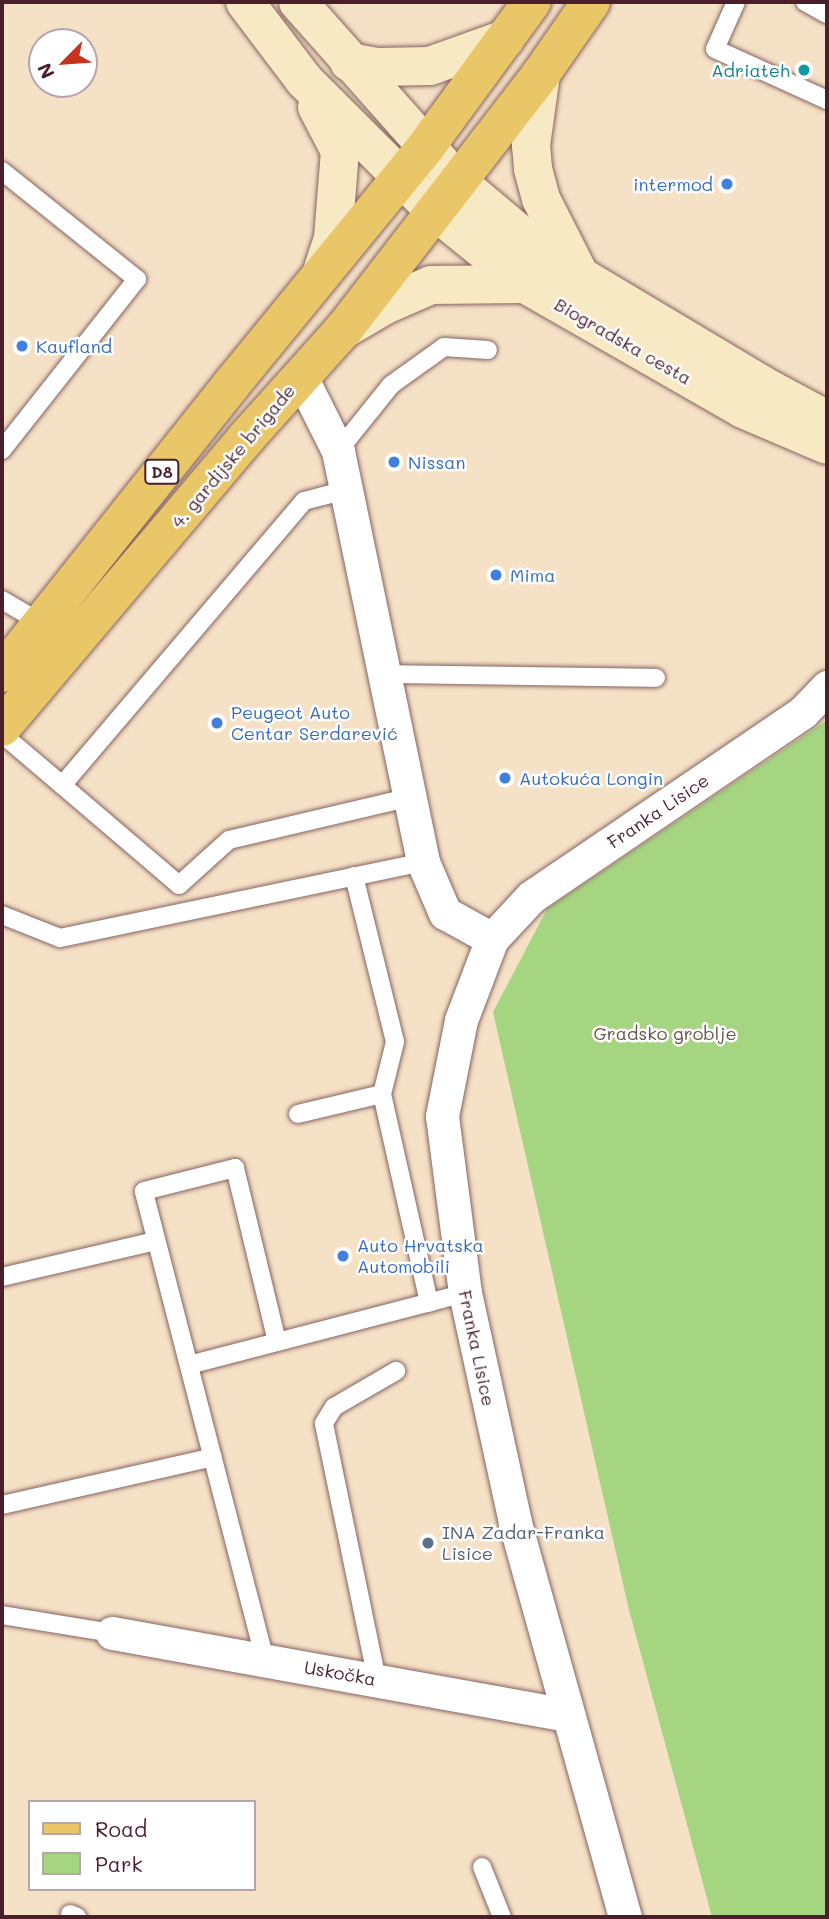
<!DOCTYPE html>
<html>
<head>
<meta charset="utf-8">
<style>
  body { margin:0 }
  #map { position:relative; width:829px; height:1919px; overflow:hidden; background:#f5e1c6; font-family:Mali,sans-serif }
  div>[style] { position:absolute }
  [style*='--x'] { left:calc(var(--x)*1px); top:calc(var(--y)*1px); width:calc(var(--w)*1px); rotate:calc(var(--a)*1deg) }
  .green>* { inset:0; background:#a6d582 }
  .roads { filter:drop-shadow(0 0 2px #866361) drop-shadow(0 0 2px #866361) }
  .lane>* { height:18px; margin:-9px; padding:0 9px; transform-origin:9px; border-radius:9px; background:#fff }
  .street>* { height:33px; margin:-16.5px; padding:0 16.5px; transform-origin:16.5px; border-radius:16.5px; background:#fff }
  .secondary>* { height:38px; margin:-19px; padding:0 19px; transform-origin:19px; border-radius:19px; background:#f6e9c3 }
  .primary>* { height:38px; margin:-19px; padding:0 19px; transform-origin:19px; border-radius:19px; background:#e9c769 }
  .dots>* { width:19px; height:19px; translate:-50% -50%; box-sizing:border-box; border:4px solid #fff; border-radius:50% }
  span { translate:-50% -50%; white-space:nowrap; text-align:center; line-height:1.15; -webkit-text-stroke:5px #fff; paint-order:stroke }
  .shield-label span { padding:2px 5px; background:#fff; border:2px solid; border-radius:5px; -webkit-text-stroke-width:0 }
  .shield-label { font-size:16px; color:#4a1f2b; font-weight:700 }
  .culture-label { font-size:18px; color:#0d838f }
  .right { translate:-100% -50%; text-align:right }
  .shop-label { font-size:18px; color:#366cbe }
  .left { translate:0 -50%; text-align:left }
  .street-label { font-size:18px; color:#4a1f2b }
  .park-label { font-size:18px; color:#665645 }
  .service-label { font-size:18px; color:#4e5e75 }
  .frame { position:absolute; inset:0; border:4px solid #4a1f2b; pointer-events:none }
  .legend { position:absolute; left:28px; top:1800px; width:228px; height:91px; box-sizing:border-box; background:#fff; border:2px solid #b7a5aa; margin:0; padding:9px 12px; list-style:none; font-size:21px; color:#4a1f2b }
  .legend li { display:flex; align-items:center; gap:14px; height:35px }
  .legend b { width:35px; border:2px solid #b7a5aa }
  .north { position:absolute; left:28px; top:28px; width:70px; height:70px; box-sizing:border-box; background:#fff; border:2px solid #b7a5aa; border-radius:50%; rotate:245deg; font-size:19px; font-weight:700; line-height:28px; text-align:center; color:#4a1f2b }
  .north::after { content:''; display:block; margin:auto; width:24px; height:32px; background:#c8321e; clip-path:polygon(50% 0,100% 100%,50% 72%,0 100%) }
</style>
</head>
<body>
<div id="map">
  <div class="green">
    <div style="clip-path:polygon(827px 720px,827px 1917px,712px 1917px,629px 1610px,493px 1012px,547px 909px)"></div>
  </div>
  <div class="roads">
    <div class="lane">
      <div style="--x:736;--y:2;--w:51;--a:114.1"></div>
      <div style="--x:715;--y:49;--w:123;--a:24.5"></div>
      <div style="--x:805;--y:2;--w:25;--a:29"></div>
      <div style="--x:2;--y:171;--w:173;--a:38.7"></div>
      <div style="--x:137;--y:279;--w:218;--a:128.3"></div>
      <div style="--x:338;--y:451;--w:85;--a:-51.2"></div>
      <div style="--x:391;--y:385;--w:65;--a:-35.6"></div>
      <div style="--x:444;--y:347;--w:44;--a:3.9"></div>
      <div style="--x:346;--y:490;--w:43;--a:165.3"></div>
      <div style="--x:304;--y:501;--w:373;--a:130.4"></div>
      <div style="--x:62;--y:785;--w:154;--a:40.5"></div>
      <div style="--x:179;--y:885;--w:67;--a:-42"></div>
      <div style="--x:229;--y:840;--w:187;--a:-13.3"></div>
      <div style="--x:2;--y:600;--w:48;--a:30.3"></div>
      <div style="--x:385;--y:674;--w:271;--a:0.8"></div>
      <div style="--x:2;--y:734;--w:79;--a:40.4"></div>
      <div style="--x:354;--y:876;--w:171;--a:76.1"></div>
      <div style="--x:395;--y:1042;--w:54;--a:104"></div>
      <div style="--x:382;--y:1094;--w:214;--a:77.3"></div>
      <div style="--x:2;--y:915;--w:62;--a:21.6"></div>
      <div style="--x:60;--y:938;--w:371;--a:-11.8"></div>
      <div style="--x:298;--y:1114;--w:86;--a:-13.4"></div>
      <div style="--x:2;--y:1277;--w:158;--a:-13.2"></div>
      <div style="--x:189;--y:1365;--w:285;--a:-14.6"></div>
      <div style="--x:2;--y:1505;--w:216;--a:-12.8"></div>
      <div style="--x:2;--y:1615;--w:111;--a:9.3"></div>
      <div style="--x:265;--y:1660;--w:484;--a:-104.5"></div>
      <div style="--x:144;--y:1191;--w:94;--a:-14.2"></div>
      <div style="--x:235;--y:1168;--w:179;--a:76.4"></div>
      <div style="--x:377;--y:1680;--w:262;--a:-101.7"></div>
      <div style="--x:324;--y:1423;--w:19;--a:-58"></div>
      <div style="--x:334;--y:1407;--w:72;--a:-30.1"></div>
      <div style="--x:482;--y:1867;--w:54;--a:68.2"></div>
      <div style="--x:70;--y:1914;--w:8;--a:23"></div>
    </div>
    <div class="street">
      <div style="--x:301;--y:377;--w:83;--a:63.4"></div>
      <div style="--x:338;--y:451;--w:420;--a:78.3"></div>
      <div style="--x:423;--y:862;--w:56;--a:66.7"></div>
      <div style="--x:445;--y:913;--w:54;--a:29"></div>
      <div style="--x:112;--y:1633;--w:463;--a:10.2"></div>
      <div style="--x:625;--y:1917;--w:410;--a:-105.6"></div>
      <div style="--x:515;--y:1522;--w:234;--a:-102.3"></div>
      <div style="--x:465;--y:1293;--w:178;--a:-97.4"></div>
      <div style="--x:442;--y:1116;--w:98;--a:-78.8"></div>
      <div style="--x:461;--y:1020;--w:87;--a:-69.1"></div>
      <div style="--x:492;--y:939;--w:57;--a:-47.1"></div>
      <div style="--x:531;--y:897;--w:329;--a:-34.2"></div>
      <div style="--x:803;--y:712;--w:35;--a:-46"></div>
    </div>
    <div class="secondary">
      <div style="--x:245;--y:2;--w:98;--a:52.9"></div>
      <div style="--x:304;--y:80;--w:185;--a:45"></div>
      <div style="--x:435;--y:211;--w:116;--a:39"></div>
      <div style="--x:525;--y:284;--w:251;--a:29.8"></div>
      <div style="--x:743;--y:409;--w:91;--a:23.2"></div>
      <div style="--x:298;--y:2;--w:241;--a:48.4"></div>
      <div style="--x:458;--y:182;--w:114;--a:40"></div>
      <div style="--x:545;--y:255;--w:253;--a:30.9"></div>
      <div style="--x:762;--y:385;--w:74;--a:28.3"></div>
      <div style="--x:349;--y:62;--w:27;--a:10"></div>
      <div style="--x:376;--y:67;--w:54;--a:-1.1"></div>
      <div style="--x:430;--y:66;--w:80;--a:-19.8"></div>
      <div style="--x:541;--y:74;--w:72;--a:98"></div>
      <div style="--x:531;--y:145;--w:24;--a:85"></div>
      <div style="--x:533;--y:169;--w:31;--a:75"></div>
      <div style="--x:541;--y:199;--w:82;--a:63.1"></div>
      <div style="--x:317;--y:107;--w:50;--a:62.4"></div>
      <div style="--x:340;--y:151;--w:87;--a:94.6"></div>
      <div style="--x:333;--y:238;--w:36;--a:108"></div>
      <div style="--x:344;--y:329;--w:48;--a:-30.3"></div>
      <div style="--x:385;--y:305;--w:50;--a:-23.5"></div>
      <div style="--x:431;--y:285;--w:94;--a:-0.6"></div>
    </div>
    <div class="primary">
      <div style="--x:2;--y:673;--w:368;--a:-51.5"></div>
      <div style="--x:231;--y:385;--w:306;--a:-50.7"></div>
      <div style="--x:425;--y:148;--w:181;--a:-53.8"></div>
      <div style="--x:2;--y:727;--w:380;--a:-49.8"></div>
      <div style="--x:247;--y:437;--w:145;--a:-48.1"></div>
      <div style="--x:344;--y:329;--w:322;--a:-52.3"></div>
      <div style="--x:541;--y:74;--w:88;--a:-55.2"></div>
    </div>
  </div>
  <div class="dots">
    <div style="left:804px;top:70px;background:#0f9aa8"></div>
    <div style="left:727px;top:184px;background:#3f7fe0"></div>
    <div style="left:22px;top:346px;background:#3f7fe0"></div>
    <div style="left:394px;top:462px;background:#3f7fe0"></div>
    <div style="left:496px;top:575px;background:#3f7fe0"></div>
    <div style="left:217px;top:723px;background:#3f7fe0"></div>
    <div style="left:505px;top:778px;background:#3f7fe0"></div>
    <div style="left:343px;top:1256px;background:#3f7fe0"></div>
    <div style="left:428px;top:1543px;background:#5c6f8a"></div>
  </div>
  <div class="shield-label">
    <span style="left:162px;top:472px">D8</span>
  </div>
  <div class="culture-label">
    <span class="right" style="left:790px;top:70px">Adriateh</span>
  </div>
  <div class="shop-label">
    <span class="right" style="left:713px;top:184px">intermod</span>
    <span class="left" style="left:36px;top:346px">Kaufland</span>
    <span class="left" style="left:408px;top:462px">Nissan</span>
    <span class="left" style="left:510px;top:575px">Mima</span>
    <span class="left" style="left:231px;top:723px">Peugeot Auto<br>Centar Serdarević</span>
    <span class="left" style="left:519px;top:778px">Autokuća Longin</span>
    <span class="left" style="left:357px;top:1256px">Auto Hrvatska<br>Automobili</span>
  </div>
  <div class="street-label">
    <span style="left:623px;top:341px;rotate:30deg">Biogradska cesta</span>
    <span style="left:233px;top:456px;rotate:-50deg">4. gardijske brigade</span>
    <span style="left:658px;top:811px;rotate:-34deg">Franka Lisice</span>
    <span style="left:477px;top:1348px;rotate:78deg">Franka Lisice</span>
    <span style="left:340px;top:1673px;rotate:10deg">Uskočka</span>
  </div>
  <div class="park-label">
    <span style="left:665px;top:1033px">Gradsko groblje</span>
  </div>
  <div class="service-label">
    <span class="left" style="left:442px;top:1543px">INA Zadar-Franka<br>Lisice</span>
  </div>
  <div class="frame"></div>
  <ul class="legend">
  <li><b style="height:9px;background:#e9c769"></b>Road</li>
  <li><b style="height:19px;background:#a6d582"></b>Park</li>
  </ul>
  <div class="north">N</div>
</div>
</body>
</html>
